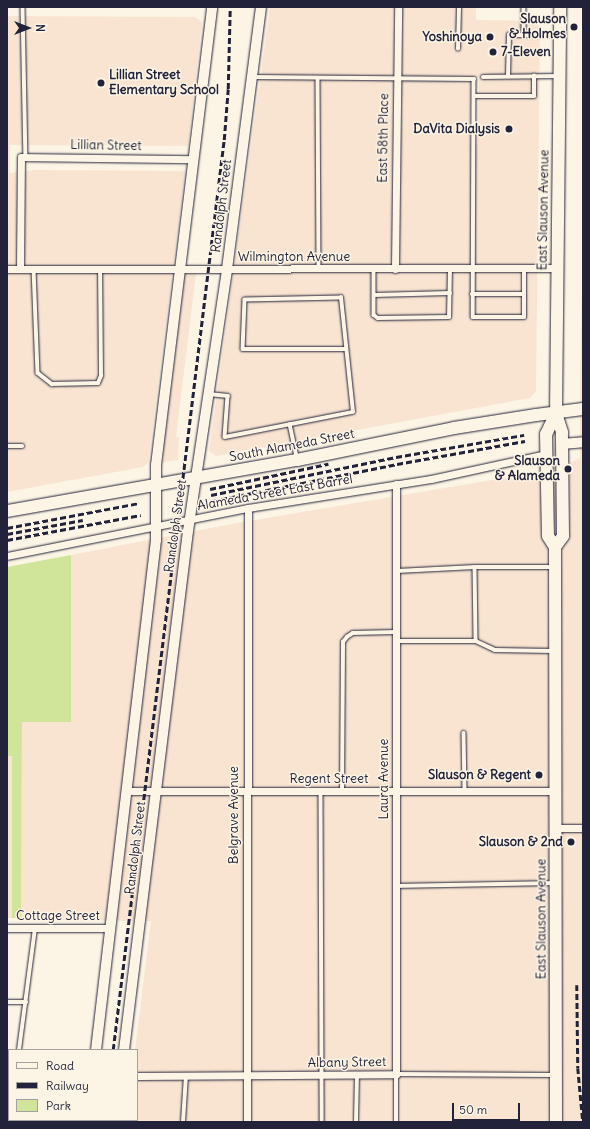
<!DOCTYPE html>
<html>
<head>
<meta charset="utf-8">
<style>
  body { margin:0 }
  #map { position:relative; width:590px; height:1129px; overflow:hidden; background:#fcf5e5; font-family:Delius,sans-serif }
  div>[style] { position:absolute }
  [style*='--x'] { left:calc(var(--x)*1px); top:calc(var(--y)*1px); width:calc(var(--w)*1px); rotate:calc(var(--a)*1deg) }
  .built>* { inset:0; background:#f8e4d1 }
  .green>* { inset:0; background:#d0e59a }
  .roads { filter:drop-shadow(0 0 1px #22223b) drop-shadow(0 0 1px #22223b) }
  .lane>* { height:3.5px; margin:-1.75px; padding:0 1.75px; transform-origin:1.75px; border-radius:1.75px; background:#fcf5e5 }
  .street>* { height:7px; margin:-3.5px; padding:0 3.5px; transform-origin:3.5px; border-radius:3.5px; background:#fcf5e5 }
  .secondary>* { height:10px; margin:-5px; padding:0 5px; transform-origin:5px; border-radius:5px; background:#fcf5e5 }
  .primary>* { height:12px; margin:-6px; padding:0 6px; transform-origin:6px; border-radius:6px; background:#fcf5e5 }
  .rail>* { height:2.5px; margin-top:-1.25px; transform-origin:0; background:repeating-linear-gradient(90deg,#22223b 0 6px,transparent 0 9px) }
  .dots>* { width:11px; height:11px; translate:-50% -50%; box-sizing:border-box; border:2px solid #fcf5e5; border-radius:50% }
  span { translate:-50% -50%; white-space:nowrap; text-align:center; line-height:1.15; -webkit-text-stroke:3px #fcf5e5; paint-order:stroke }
  .poi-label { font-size:13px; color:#22223b; font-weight:700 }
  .right { translate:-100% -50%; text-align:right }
  .left { translate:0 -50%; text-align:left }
  .street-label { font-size:13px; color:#22223b }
  .frame { position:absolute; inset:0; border:8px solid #22223b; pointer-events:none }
  .legend { position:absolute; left:8px; top:1049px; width:130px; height:72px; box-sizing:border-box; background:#fcf5e5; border:1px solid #a5a1a1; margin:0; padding:5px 7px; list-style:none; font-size:12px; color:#22223b }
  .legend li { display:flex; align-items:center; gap:8px; height:20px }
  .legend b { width:20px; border:1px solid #a5a1a1 }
  .north { position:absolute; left:8px; top:8px; width:40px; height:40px; -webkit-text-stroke:3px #fcf5e5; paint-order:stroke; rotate:90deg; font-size:11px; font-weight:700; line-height:16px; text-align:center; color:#22223b }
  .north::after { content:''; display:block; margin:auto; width:14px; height:18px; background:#22223b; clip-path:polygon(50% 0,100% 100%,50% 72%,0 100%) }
  .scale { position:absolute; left:452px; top:1103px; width:68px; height:18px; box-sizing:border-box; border:2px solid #22223b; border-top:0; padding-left:5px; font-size:12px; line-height:14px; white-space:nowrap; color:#22223b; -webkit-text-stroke:3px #fcf5e5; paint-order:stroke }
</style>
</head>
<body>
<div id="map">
  <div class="built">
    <div style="clip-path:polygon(evenodd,270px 7px,476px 7px,476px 20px,531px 21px,538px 25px,540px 32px,536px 391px,530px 398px,216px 456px,209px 451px,270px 7px,471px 77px,479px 77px,478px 145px,470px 143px,471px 77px)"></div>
    <div style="clip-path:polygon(7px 16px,195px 17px,202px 22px,188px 146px,10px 145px,10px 173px,35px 170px,185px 171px,148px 463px,143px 467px,7px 492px)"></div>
    <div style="clip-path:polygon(583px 234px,583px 1122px,126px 1122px,127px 1120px,137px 1120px,137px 1050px,135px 1050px,151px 921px,22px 920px,21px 918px,22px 722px,71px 722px,71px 555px,237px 523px,533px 473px,540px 478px,580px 458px,580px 383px)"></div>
    <div style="clip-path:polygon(184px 274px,196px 274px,176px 437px,179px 437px,178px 460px,161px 462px)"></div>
    <div style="clip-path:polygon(7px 756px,12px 756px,12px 918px,7px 918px)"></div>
  </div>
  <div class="green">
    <div style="clip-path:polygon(71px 555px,71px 722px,22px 722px,21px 918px,12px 918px,12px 756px,7px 756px,7px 567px)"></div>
  </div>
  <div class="roads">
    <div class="lane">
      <div style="--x:23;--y:7;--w:150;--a:88.9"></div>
      <div style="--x:524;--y:7;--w:27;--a:90"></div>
      <div style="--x:458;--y:49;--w:42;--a:-88.6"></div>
      <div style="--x:508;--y:76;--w:41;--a:-88.6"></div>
      <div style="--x:509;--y:35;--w:48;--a:0"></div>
      <div style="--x:253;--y:77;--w:221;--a:0.5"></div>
      <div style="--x:474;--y:79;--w:238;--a:90.2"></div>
      <div style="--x:473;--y:317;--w:51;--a:0"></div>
      <div style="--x:524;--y:317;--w:23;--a:-90"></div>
      <div style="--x:483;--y:77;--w:75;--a:-0.8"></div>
      <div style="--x:318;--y:78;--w:191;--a:89.7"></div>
      <div style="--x:474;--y:96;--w:60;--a:0"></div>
      <div style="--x:534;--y:96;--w:20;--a:-90"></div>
      <div style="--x:34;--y:269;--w:104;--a:87.8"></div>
      <div style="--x:38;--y:373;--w:18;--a:38"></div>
      <div style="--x:52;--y:384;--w:46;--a:-1.2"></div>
      <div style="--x:98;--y:383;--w:8;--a:-67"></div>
      <div style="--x:101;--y:376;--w:107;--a:-90.5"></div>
      <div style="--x:374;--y:269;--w:46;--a:90"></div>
      <div style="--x:374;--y:315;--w:5;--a:37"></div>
      <div style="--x:378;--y:318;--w:71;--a:-0.8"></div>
      <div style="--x:449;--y:317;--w:48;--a:-88.8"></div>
      <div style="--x:472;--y:294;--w:52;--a:0"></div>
      <div style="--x:524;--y:294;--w:25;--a:-90"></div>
      <div style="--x:374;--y:295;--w:76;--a:-1.5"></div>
      <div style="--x:209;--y:394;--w:19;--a:6"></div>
      <div style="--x:228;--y:396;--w:41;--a:94.2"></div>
      <div style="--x:225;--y:437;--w:130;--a:-11.1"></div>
      <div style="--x:353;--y:412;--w:115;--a:-96"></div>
      <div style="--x:341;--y:298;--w:96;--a:178.8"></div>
      <div style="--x:245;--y:300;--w:49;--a:92.3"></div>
      <div style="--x:243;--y:349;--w:103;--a:0"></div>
      <div style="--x:290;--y:424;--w:35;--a:78"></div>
      <div style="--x:7;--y:446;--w:15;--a:0"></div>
      <div style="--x:475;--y:567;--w:74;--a:89.2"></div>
      <div style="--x:476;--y:641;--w:21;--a:25"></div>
      <div style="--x:495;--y:650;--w:57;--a:1"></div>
      <div style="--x:397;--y:571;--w:78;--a:-2.9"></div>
      <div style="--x:475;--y:567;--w:77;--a:0"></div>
      <div style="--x:396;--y:641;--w:80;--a:0"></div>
      <div style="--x:464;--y:733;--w:58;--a:89"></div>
      <div style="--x:321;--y:791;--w:331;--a:89.8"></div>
      <div style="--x:342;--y:791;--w:149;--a:-89.6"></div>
      <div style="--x:343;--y:642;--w:6;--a:-51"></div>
      <div style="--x:347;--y:637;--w:7;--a:-34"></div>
      <div style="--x:353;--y:633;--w:42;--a:-1.4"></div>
      <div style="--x:395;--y:886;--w:158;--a:-1.1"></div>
      <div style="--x:7;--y:1002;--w:19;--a:0"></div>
      <div style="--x:19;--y:1050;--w:123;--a:-82.5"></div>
      <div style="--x:11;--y:1122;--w:2;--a:-90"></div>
      <div style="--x:183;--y:1122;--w:46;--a:-86.3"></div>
      <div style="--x:356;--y:1122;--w:46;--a:-88.8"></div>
      <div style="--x:396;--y:1122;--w:48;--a:-90"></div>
      <div style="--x:396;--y:1074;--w:157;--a:0.4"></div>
    </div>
    <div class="street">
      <div style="--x:7;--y:269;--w:550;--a:-0.1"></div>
      <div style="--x:20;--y:269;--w:112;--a:-89.5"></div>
      <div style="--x:21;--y:157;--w:171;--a:0.7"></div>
      <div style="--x:395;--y:269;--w:262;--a:-89.3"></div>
      <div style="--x:7;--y:556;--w:246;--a:-11.3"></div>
      <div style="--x:248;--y:508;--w:185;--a:-9"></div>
      <div style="--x:431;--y:479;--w:118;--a:-12.3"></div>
      <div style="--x:127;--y:791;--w:429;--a:0"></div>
      <div style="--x:556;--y:828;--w:27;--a:0"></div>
      <div style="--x:7;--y:928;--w:103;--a:0"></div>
      <div style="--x:7;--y:1073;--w:2;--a:0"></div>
      <div style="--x:137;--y:1076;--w:259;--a:-0.4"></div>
      <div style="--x:396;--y:1074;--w:590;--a:-90"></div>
      <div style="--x:247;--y:1122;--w:614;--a:-89.91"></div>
    </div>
    <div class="secondary">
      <div style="--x:562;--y:444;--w:21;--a:-5"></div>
      <div style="--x:96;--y:1050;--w:514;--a:-83.29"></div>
      <div style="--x:156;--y:540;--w:75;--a:-90"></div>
      <div style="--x:156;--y:465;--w:461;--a:-83"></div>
      <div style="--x:124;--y:1050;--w:523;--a:-82.97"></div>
      <div style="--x:188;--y:531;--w:265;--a:-81.5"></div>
      <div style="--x:227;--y:269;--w:264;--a:-82.6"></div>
      <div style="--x:87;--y:1122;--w:2;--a:-90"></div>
      <div style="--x:116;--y:1122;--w:2;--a:-90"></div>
    </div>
    <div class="primary">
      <div style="--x:556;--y:413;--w:23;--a:115"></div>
      <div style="--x:546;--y:434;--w:102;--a:88.9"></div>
      <div style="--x:548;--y:536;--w:13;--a:58"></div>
      <div style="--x:555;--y:547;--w:575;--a:89.9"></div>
      <div style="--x:7;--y:511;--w:294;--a:-10"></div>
      <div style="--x:297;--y:460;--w:160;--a:-11.5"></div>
      <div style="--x:454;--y:428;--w:83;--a:-9"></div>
      <div style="--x:536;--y:415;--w:47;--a:-7.3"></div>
      <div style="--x:555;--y:547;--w:14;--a:-54"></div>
      <div style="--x:563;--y:536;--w:104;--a:-90.6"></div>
      <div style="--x:562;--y:432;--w:20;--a:-108"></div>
      <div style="--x:556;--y:413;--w:406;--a:-89.4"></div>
    </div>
  </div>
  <div class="rail">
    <div style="--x:210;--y:489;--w:121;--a:-12"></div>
    <div style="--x:211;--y:495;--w:189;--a:-11.6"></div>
    <div style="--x:396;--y:457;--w:130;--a:-9.8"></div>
    <div style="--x:212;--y:501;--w:189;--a:-11.3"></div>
    <div style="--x:397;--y:464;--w:130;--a:-10.2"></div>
    <div style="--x:7;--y:528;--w:134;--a:-10.7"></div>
    <div style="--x:7;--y:534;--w:77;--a:-10.4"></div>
    <div style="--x:7;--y:540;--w:136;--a:-10.6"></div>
    <div style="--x:577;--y:985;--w:83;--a:89.3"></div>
    <div style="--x:578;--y:1068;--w:54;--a:84.7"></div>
    <div style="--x:113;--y:1050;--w:917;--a:-83.05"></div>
    <div style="--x:224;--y:140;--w:51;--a:-85.5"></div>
    <div style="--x:228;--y:89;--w:82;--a:-88.6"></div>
    <div style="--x:104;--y:1122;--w:2;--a:-90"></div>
  </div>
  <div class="dots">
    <div style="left:574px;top:27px;background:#22223b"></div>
    <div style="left:490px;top:37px;background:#22223b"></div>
    <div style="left:493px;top:52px;background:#22223b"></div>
    <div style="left:101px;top:83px;background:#22223b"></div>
    <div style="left:509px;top:129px;background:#22223b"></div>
    <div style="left:568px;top:469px;background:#22223b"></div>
    <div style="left:539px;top:775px;background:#22223b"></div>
    <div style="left:571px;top:842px;background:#22223b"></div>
  </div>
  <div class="poi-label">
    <span class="right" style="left:566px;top:27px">Slauson<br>&amp; Holmes</span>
    <span class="right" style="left:482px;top:37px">Yoshinoya</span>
    <span class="left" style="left:501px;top:52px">7-Eleven</span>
    <span class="left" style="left:109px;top:83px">Lillian Street<br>Elementary School</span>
    <span class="right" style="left:500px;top:129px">DaVita Dialysis</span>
    <span class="right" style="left:560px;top:469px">Slauson<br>&amp; Alameda</span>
    <span class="right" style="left:531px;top:775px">Slauson &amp; Regent</span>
    <span class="right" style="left:563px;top:842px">Slauson &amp; 2nd</span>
  </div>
  <div class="street-label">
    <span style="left:384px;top:138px;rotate:-89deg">East 58th Place</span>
    <span style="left:106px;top:146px;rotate:1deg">Lillian Street</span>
    <span style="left:222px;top:206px;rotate:-83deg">Randolph Street</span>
    <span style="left:544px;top:210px;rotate:-89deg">East Slauson Avenue</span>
    <span style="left:294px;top:257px">Wilmington Avenue</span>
    <span style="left:292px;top:446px;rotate:-11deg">South Alameda Street</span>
    <span style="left:275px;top:493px;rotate:-10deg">Alameda Street East Barrel</span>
    <span style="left:176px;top:526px;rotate:-82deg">Randolph Street</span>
    <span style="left:329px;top:779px">Regent Street</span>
    <span style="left:384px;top:779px;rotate:-90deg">Laura Avenue</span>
    <span style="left:234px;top:815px;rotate:-90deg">Belgrave Avenue</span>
    <span style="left:136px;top:848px;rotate:-83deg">Randolph Street</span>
    <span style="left:58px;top:916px">Cottage Street</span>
    <span style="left:542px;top:919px;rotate:-90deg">East Slauson Avenue</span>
    <span style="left:347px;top:1063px;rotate:-1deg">Albany Street</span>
  </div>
  <div class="frame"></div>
  <ul class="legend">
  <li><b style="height:5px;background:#fcf5e5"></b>Road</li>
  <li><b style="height:5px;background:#22223b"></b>Railway</li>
  <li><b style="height:11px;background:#d0e59a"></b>Park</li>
  </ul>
  <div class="north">N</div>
  <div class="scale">50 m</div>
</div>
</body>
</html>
